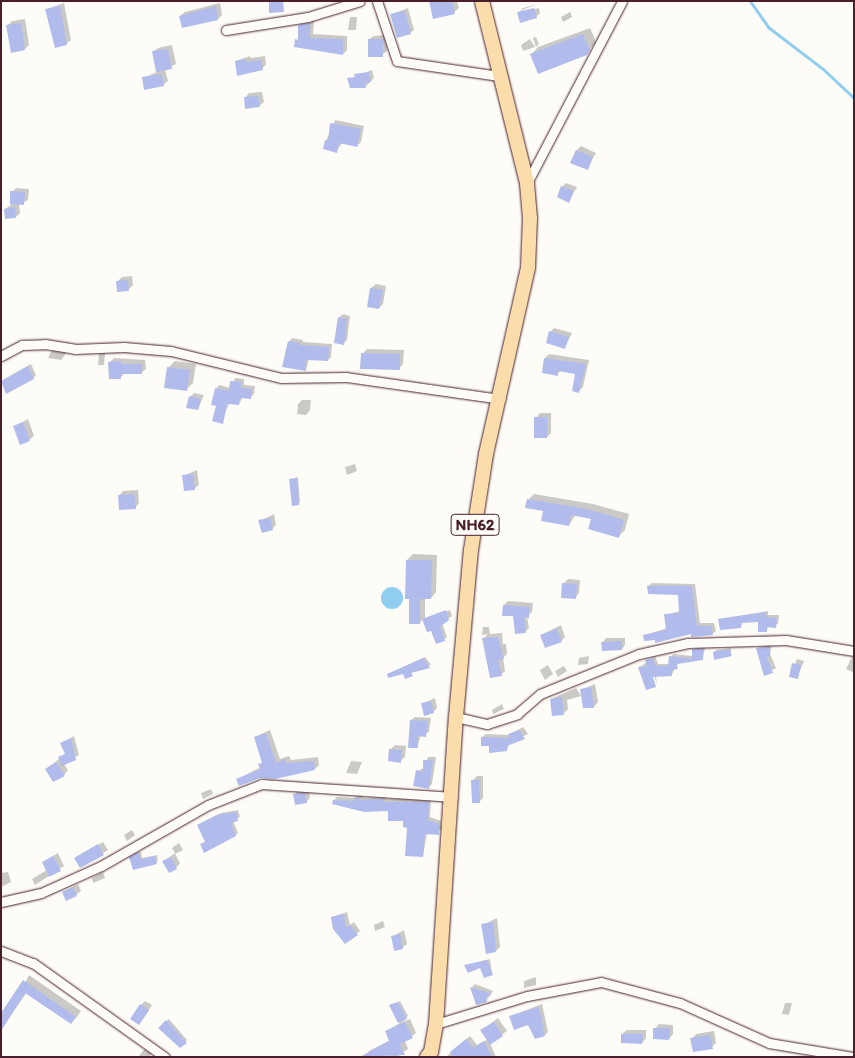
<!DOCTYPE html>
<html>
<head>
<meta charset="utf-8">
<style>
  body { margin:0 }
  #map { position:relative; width:855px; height:1058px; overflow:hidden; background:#fdfcf7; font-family:Itim,sans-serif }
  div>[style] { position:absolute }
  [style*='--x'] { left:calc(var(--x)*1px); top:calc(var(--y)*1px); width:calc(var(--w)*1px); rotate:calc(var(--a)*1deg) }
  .water>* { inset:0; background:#90cef1 }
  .round { border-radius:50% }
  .shadow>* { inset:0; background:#0003 }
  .stream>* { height:3px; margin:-1.5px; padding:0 1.5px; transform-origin:1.5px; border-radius:1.5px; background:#90cef1 }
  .building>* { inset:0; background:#b1bced }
  .roads { filter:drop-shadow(0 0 1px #4a1f2b) drop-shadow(0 0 1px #4a1f2b) }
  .minor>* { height:9px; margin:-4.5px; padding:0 4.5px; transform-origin:4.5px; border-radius:4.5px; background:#fdfcf7 }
  .primary>* { height:14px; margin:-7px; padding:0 7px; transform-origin:7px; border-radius:7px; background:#faddab }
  span { translate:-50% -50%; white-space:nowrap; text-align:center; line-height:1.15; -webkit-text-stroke:4px #fdfcf7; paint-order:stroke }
  .shield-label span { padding:1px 4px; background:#fdfcf7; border:1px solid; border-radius:4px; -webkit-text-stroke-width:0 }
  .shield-label { font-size:16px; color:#4a1f2b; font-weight:700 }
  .frame { position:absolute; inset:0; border:2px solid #4a1f2b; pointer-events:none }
</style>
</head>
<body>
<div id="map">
  <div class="water">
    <div class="round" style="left:381px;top:587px;width:22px;height:22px"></div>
  </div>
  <div class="shadow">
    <div style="clip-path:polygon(432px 1px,457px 1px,459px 8px,454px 12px)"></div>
    <div style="clip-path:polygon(64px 3px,71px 40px,66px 44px,47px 9px)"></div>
    <div style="clip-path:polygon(220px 3px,222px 15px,218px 19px,180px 16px,185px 12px)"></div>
    <div style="clip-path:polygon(538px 4px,522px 10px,522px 12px,539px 8px,540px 13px,536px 17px,519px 13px,523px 8px)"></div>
    <div style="clip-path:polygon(408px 8px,414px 30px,410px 33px,392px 14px)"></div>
    <div style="clip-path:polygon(570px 12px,572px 17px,563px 22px,561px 17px)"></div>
    <div style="clip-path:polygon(350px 17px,357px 17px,356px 30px,348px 30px)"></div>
    <div style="clip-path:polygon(25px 19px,29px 45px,25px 49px,8px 25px,12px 21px)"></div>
    <div style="clip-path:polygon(314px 20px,313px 34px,347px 36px,347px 50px,343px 54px,297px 46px,299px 25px)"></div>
    <div style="clip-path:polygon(590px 28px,596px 42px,586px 54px,532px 54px,538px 47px)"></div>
    <div style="clip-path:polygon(386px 35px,387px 51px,382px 55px,369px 40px,373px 36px)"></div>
    <div style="clip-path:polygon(536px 37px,539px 44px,536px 47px,533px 38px)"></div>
    <div style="clip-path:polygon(530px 39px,535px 47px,523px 51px,521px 45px)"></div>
    <div style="clip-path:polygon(172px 45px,176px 64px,165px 69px,168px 81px,163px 85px,143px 78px,157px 72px,153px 52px,158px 48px)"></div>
    <div style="clip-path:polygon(250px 56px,250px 58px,265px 56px,266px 64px,262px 69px,236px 61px)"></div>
    <div style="clip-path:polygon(372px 70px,374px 78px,365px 87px,349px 79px)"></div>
    <div style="clip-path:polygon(262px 92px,264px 102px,259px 106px,245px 98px,249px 93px)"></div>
    <div style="clip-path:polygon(335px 120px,364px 126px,361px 142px,357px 146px,342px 143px,336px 152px,326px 141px)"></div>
    <div style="clip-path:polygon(581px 146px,596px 153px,587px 168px,577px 150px)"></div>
    <div style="clip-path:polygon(566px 183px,577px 187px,569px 201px,562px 187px)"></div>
    <div style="clip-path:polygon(16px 188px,29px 189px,28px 200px,19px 204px,20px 213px,16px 217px,5px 209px,11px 205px,12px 192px)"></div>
    <div style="clip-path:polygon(132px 276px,133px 285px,129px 289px,118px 281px,122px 277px)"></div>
    <div style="clip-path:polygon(376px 284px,386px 286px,383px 304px,379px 308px,371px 288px)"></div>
    <div style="clip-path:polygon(343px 314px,350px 316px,347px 340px,344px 343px,339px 318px)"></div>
    <div style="clip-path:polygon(554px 328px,572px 333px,565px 347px,550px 332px)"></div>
    <div style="clip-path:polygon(292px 338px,303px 340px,303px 342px,332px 344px,331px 357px,328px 360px,309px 359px,306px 370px,289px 342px)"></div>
    <div style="clip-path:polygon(53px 348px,66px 349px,65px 355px,61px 360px,48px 358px)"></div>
    <div style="clip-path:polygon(367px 349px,404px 350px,403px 364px,399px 369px,362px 354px)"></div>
    <div style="clip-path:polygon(99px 353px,105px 353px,104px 365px,98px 365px)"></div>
    <div style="clip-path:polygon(549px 354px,589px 360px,583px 387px,579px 391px,576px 373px,562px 370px,557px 374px,545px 358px)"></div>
    <div style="clip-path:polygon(114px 358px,145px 360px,146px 369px,141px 373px,125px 373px,121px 377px,110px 362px)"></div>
    <div style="clip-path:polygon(175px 361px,196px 364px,193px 383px,186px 390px,168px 368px)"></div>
    <div style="clip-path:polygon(31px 364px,36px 375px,33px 378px,5px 379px)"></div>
    <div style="clip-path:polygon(235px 378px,244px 379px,244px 385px,255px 386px,254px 394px,251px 397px,243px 397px,239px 404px,229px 403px,222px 422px,216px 389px,219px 385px,231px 388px)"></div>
    <div style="clip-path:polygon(194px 393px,204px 395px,198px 409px,190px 397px)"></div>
    <div style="clip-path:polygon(302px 400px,311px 400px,310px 410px,306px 415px,297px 414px,298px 404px)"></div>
    <div style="clip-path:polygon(540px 413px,551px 413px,551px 433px,547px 437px,536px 418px)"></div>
    <div style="clip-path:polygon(28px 419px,34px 436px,29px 440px,15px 426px)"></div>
    <div style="clip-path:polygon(355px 464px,357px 471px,347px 475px,345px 467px)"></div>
    <div style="clip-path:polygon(197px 470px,199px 485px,194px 489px,183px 476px)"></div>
    <div style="clip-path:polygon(298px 477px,300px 502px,298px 504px,290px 480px)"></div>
    <div style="clip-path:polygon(138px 490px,139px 503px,135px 508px,119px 496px,123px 491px)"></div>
    <div style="clip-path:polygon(534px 494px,593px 504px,629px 514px,625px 530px,619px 536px,593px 518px,576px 514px,569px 525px,528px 500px)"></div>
    <div style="clip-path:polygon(274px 514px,276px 525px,272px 529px,260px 521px)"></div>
    <div style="clip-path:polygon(413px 554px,437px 555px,436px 592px,431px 598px,425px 598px,425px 619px,450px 610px,452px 616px,442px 623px,447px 637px,444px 640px,423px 619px,420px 623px,407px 560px)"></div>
    <div style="clip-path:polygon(568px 579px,580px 580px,579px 593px,575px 598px,563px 584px)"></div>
    <div style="clip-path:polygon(652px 583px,695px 584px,700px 623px,714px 623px,716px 631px,712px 634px,692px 632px,656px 638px,645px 635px,667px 628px,666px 615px,680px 611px,679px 594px,648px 586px)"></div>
    <div style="clip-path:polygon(508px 601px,533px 603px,532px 612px,527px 617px,529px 628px,525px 632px,504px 605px)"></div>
    <div style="clip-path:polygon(768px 611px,768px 615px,779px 615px,778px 624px,769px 626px,766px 631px,759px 621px,743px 621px,741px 627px,719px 619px)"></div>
    <div style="clip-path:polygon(561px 625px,565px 637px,561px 641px,541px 635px)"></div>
    <div style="clip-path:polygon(483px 627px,489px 627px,490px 634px,502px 633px,503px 644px,506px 644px,507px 654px,503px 658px,505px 671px,501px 675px,484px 638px,488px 634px,482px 635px)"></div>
    <div style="clip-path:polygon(606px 638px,625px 638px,625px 645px,622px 649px,603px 642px)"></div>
    <div style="clip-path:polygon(772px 644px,770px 654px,776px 668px,765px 674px,757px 648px)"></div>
    <div style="clip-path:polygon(696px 647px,705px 647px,703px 658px,679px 662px,672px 674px,656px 676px,657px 685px,653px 671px,640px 667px,655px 656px,658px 664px,669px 664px,673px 654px,693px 656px)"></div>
    <div style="clip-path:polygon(731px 648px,731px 655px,714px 652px,716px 650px)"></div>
    <div style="clip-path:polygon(854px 653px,854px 671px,853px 672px,846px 669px)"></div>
    <div style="clip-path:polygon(589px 656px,588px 664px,578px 665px,579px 658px)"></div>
    <div style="clip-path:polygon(425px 657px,431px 665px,412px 671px,412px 675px,390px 673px)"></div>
    <div style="clip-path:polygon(797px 659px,804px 661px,797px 678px,790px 676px)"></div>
    <div style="clip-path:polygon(548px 665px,553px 674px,545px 680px,540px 670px)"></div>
    <div style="clip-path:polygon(564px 666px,567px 671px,558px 677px,555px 671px)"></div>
    <div style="clip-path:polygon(595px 684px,598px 702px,594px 707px,583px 689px)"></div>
    <div style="clip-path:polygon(576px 688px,581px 696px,567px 700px,568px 709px,564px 713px,553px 715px,551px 699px)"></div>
    <div style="clip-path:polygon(435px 698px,437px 708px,433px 712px,422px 704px)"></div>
    <div style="clip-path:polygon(502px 704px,504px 709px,493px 714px,492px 710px)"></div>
    <div style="clip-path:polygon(415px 717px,431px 718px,429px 732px,421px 735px,417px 747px,411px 720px)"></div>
    <div style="clip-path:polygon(523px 727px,528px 734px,510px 743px,507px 750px,491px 745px,482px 737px,486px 734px,509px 735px)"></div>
    <div style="clip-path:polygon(270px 730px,280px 759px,289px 756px,291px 760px,318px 757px,319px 765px,315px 769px,238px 779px,261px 767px,263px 761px,255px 737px)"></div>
    <div style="clip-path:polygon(74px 736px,79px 755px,64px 764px,68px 770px,64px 775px,47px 769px,66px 753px,61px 744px)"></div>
    <div style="clip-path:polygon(395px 745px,406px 746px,405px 757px,400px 761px,390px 750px)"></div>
    <div style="clip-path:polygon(428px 757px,436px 757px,432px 784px,429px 787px,417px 771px,424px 768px)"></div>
    <div style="clip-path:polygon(351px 761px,362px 762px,357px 774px,346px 773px)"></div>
    <div style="clip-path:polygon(477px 776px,483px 776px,483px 798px,479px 802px,472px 781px)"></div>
    <div style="clip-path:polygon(211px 789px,213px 794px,203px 799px,201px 793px)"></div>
    <div style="clip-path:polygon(299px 790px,309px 790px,310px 798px,306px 802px,295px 794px)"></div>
    <div style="clip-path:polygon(359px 794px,364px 798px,386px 797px,386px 799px,431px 799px,430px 817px,441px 821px,441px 830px,427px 833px,423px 856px,405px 820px,389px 810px,334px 800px,337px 797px,355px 798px)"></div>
    <div style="clip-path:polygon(238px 810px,240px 817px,233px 821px,238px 833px,236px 835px,202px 844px,206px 841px,199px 825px,201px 823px,221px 813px)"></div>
    <div style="clip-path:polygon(132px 830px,135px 835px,127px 841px,124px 835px)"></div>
    <div style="clip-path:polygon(103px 842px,108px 850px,81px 866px,76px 858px)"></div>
    <div style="clip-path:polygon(179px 843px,183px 850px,175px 854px,180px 863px,176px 868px,164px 861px,175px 853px,172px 848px)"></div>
    <div style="clip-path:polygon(141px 851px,142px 858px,157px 855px,158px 861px,134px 868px,133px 856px)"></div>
    <div style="clip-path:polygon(58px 853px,64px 866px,35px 885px,32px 879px,47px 870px,43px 862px)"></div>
    <div style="clip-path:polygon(8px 872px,11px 882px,1px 887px,1px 873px)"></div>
    <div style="clip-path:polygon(103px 872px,105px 878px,93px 883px,92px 878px)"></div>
    <div style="clip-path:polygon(78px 884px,81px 891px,76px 895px,63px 892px)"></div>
    <div style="clip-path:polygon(347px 912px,350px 925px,354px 922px,360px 931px,345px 943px,332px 917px)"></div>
    <div style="clip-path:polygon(497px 918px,500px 947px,496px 951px,483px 925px)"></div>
    <div style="clip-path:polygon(383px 921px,385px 927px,375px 931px,374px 925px)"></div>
    <div style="clip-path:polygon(404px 930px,407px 944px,402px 948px,393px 936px)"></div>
    <div style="clip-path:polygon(490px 959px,492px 974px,480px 966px,466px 965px)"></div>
    <div style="clip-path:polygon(29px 975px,81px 1011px,77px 1017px,71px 1022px,27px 992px,3px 1027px)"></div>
    <div style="clip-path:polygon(536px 977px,536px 985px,524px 988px,524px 981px)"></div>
    <div style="clip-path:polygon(475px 984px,493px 991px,486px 1001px,477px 1004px,472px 987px)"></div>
    <div style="clip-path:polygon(145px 1001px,152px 1005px,143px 1019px,141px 1005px)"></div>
    <div style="clip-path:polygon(400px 1001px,408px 1016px,402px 1022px,410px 1019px,416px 1033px,405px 1041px,408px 1049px,397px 1057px,391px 1057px,388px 1051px,379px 1057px,366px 1057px,369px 1051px,390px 1040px,386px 1031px,400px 1023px,390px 1005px)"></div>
    <div style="clip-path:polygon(785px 1003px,792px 1003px,789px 1015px,782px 1014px)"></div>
    <div style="clip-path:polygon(542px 1004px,548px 1032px,545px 1035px,511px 1016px)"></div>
    <div style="clip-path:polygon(498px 1018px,507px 1031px,490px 1043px,496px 1057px,446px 1057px,470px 1036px,477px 1045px,488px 1039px,482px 1030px)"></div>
    <div style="clip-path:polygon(169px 1019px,187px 1040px,180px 1047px,160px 1028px)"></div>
    <div style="clip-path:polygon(659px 1024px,673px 1025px,673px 1034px,669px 1039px,655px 1029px)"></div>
    <div style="clip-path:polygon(627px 1030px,646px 1030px,646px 1038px,642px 1043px,622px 1034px)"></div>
    <div style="clip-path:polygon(714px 1031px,716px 1043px,712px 1047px,692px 1039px,696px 1034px)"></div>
    <div style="clip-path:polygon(148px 1045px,154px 1050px,149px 1057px,138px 1057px)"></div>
  </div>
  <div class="stream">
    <div style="--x:750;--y:1;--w:32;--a:55"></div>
    <div style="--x:768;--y:27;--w:69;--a:37.4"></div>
    <div style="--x:823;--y:69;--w:42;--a:43.1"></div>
  </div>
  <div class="building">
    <div style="clip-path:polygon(269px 1px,283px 1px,284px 12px,269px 13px)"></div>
    <div style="clip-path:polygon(429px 1px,452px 1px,455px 14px,433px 19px)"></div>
    <div style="clip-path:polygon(60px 6px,67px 45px,55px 48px,45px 9px)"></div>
    <div style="clip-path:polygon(216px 6px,218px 20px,182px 28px,179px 16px)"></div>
    <div style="clip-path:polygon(534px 8px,537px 18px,520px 23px,517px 12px)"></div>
    <div style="clip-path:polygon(405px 11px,411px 34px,397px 38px,390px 14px)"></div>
    <div style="clip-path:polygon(21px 23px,25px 50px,11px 53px,6px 25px)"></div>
    <div style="clip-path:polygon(310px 23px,310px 38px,343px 39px,343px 55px,294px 47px,295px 39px,298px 40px,298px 25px)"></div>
    <div style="clip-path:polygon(583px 34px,590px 50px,587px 55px,538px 74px,530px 54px)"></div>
    <div style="clip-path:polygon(368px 39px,383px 39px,383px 57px,368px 57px)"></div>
    <div style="clip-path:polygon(168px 49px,172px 69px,156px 72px,152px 51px)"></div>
    <div style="clip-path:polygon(246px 59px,246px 62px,261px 60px,263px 70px,237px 76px,235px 61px)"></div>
    <div style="clip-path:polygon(369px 72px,371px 82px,365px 83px,366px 88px,350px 88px,347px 78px,355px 77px,354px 74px)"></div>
    <div style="clip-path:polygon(162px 74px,164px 86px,144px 90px,142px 77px)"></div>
    <div style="clip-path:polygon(258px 96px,260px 107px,245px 109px,244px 97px)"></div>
    <div style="clip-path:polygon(330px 123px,361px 129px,357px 147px,339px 143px,337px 153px,323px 149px,325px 140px,328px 141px)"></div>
    <div style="clip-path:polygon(576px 150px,593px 157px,588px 170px,570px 163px)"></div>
    <div style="clip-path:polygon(561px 186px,574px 191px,569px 203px,557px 197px)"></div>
    <div style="clip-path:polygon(10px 191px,25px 192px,24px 205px,10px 204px)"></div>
    <div style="clip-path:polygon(15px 207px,16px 218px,5px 219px,4px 209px)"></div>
    <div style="clip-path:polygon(128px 280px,129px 291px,117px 292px,116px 281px)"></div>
    <div style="clip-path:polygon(370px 288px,383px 290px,379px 309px,367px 307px)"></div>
    <div style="clip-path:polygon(338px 317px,347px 319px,344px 345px,334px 343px)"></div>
    <div style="clip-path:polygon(549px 331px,569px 337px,565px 349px,546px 343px)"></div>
    <div style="clip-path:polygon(288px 341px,300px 343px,300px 345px,329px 347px,328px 361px,306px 360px,306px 371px,282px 367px)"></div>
    <div style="clip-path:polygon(361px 353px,400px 354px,400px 370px,360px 369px)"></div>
    <div style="clip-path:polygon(544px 358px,586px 364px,579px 393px,572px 391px,575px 374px,558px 371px,558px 376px,542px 373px)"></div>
    <div style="clip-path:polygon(121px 361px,121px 364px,142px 364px,142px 374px,121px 374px,121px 379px,109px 379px,108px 362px)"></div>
    <div style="clip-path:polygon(28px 366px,34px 379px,6px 394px,1px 381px)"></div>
    <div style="clip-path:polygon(167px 367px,190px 370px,187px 391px,164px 388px)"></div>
    <div style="clip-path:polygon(230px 381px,241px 382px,241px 388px,252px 389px,251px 399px,240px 398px,239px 405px,227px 404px,223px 424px,212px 421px,216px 406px,211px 405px,215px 388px,229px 391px)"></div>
    <div style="clip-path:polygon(189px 396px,201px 399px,198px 410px,186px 408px)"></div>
    <div style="clip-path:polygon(534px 417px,547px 417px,547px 438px,534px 438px)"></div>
    <div style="clip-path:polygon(23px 422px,30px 441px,20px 445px,13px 426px)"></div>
    <div style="clip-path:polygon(193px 474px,195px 490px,184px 491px,182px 475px)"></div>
    <div style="clip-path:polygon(297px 478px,299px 505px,292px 506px,289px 479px)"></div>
    <div style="clip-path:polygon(134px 494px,136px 509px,119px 510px,118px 495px)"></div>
    <div style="clip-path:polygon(527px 499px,587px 509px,624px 520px,619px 538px,588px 529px,591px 519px,571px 515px,569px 526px,541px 521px,543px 511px,525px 508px)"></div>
    <div style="clip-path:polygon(270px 518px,273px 530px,262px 533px,258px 520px)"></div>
    <div style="clip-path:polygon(406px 560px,432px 560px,431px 599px,420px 599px,420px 624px,409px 624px,409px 599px,405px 599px)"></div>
    <div style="clip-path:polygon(562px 583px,577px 584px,576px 599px,561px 598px)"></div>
    <div style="clip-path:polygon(647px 586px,692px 586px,697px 626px,711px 626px,713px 635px,691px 637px,691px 634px,655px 643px,655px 640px,644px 641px,643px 635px,666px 630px,664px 614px,679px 613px,678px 595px,648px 594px)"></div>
    <div style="clip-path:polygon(503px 605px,529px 607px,529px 618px,524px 617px,526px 633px,515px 634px,513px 616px,502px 616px)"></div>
    <div style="clip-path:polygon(446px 610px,449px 620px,440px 627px,445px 641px,436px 644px,431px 631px,427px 632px,422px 619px)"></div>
    <div style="clip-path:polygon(766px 612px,766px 617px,777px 618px,776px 628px,767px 627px,767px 632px,758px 632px,758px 622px,741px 623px,741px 628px,720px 630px,718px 619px)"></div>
    <div style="clip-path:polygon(557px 629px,562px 642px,545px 648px,540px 635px)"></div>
    <div style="clip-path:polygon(498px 637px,504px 659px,498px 660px,502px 676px,490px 678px,482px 638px)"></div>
    <div style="clip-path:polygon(622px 641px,622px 650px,602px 651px,601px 642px)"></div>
    <div style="clip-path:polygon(769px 647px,770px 656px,767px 657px,773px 673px,764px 676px,756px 648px)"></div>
    <div style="clip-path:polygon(692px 649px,703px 649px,703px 660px,677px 664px,678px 669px,672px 670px,672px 676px,653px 677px,656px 687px,646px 690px,638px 667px,647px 666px,645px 660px,653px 658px,655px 666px,668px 666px,669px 656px,692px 659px)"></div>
    <div style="clip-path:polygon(729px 649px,732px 656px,714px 660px,713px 652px)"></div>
    <div style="clip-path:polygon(423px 658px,430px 668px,411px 673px,413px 676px,405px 679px,403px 674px,388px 678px,387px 674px)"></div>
    <div style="clip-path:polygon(792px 663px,801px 665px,798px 679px,789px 677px)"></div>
    <div style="clip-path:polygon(591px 687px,594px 708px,583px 708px,580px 689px)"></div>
    <div style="clip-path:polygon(562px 697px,564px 715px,552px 716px,550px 699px)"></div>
    <div style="clip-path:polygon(431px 701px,434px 713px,424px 716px,421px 703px)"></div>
    <div style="clip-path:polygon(410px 720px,428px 721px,426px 737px,418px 736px,418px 748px,408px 748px)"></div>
    <div style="clip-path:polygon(519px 730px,525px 739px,507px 746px,507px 751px,489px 753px,489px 746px,481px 746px,481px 737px,510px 738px,508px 734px)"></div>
    <div style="clip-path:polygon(266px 733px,276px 763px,285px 759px,286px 763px,314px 761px,315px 770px,275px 779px,260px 778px,239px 786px,236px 779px,260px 769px,258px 764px,262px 763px,254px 737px)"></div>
    <div style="clip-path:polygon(71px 738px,76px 760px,62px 766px,58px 757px,65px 754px,60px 743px)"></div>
    <div style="clip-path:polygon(389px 749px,402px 750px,401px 763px,388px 761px)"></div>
    <div style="clip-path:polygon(423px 760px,433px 760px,429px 789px,413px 786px,416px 770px,423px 772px)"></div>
    <div style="clip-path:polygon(56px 762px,65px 776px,53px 782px,45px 769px)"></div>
    <div style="clip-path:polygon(471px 780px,479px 780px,480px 803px,472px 803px)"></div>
    <div style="clip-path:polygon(305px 793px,307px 803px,295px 805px,293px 794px)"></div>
    <div style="clip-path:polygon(355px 797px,361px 800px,383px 799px,383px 802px,429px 802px,428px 820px,439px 824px,439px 835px,425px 834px,423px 857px,405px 856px,407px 828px,403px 827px,403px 821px,388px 821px,388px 811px,364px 812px,332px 804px,333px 800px,354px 801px)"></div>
    <div style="clip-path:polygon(236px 812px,238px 821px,231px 823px,236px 836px,204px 853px,200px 844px,205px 842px,197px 825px,217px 815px)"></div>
    <div style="clip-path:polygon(98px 844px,104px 855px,80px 868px,74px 858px)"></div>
    <div style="clip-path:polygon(138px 852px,141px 859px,155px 856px,157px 864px,133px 870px,129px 857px)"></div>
    <div style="clip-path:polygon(53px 856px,61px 871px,49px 877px,42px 862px)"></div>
    <div style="clip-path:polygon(171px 857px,177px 869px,169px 873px,162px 861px)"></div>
    <div style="clip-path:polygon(73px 887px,77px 896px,66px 901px,62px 892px)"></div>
    <div style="clip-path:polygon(344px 914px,346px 927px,350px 925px,358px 935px,345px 944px,333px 929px,331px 917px)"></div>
    <div style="clip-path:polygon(493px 922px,496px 952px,486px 954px,481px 924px)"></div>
    <div style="clip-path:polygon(400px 934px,403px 949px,394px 951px,391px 936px)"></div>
    <div style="clip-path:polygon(487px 960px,493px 975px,484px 978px,480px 968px,468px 973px,464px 965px)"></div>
    <div style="clip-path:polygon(23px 980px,76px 1017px,71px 1024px,25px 993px,1px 1031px,1px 1013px)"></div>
    <div style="clip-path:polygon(470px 987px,492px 994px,486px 997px,487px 1002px,476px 1005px)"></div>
    <div style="clip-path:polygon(398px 1002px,407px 1019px,398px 1023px,389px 1005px)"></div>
    <div style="clip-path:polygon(140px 1004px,149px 1010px,139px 1025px,130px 1019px)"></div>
    <div style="clip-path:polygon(539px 1007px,545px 1036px,535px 1039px,528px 1025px,514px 1030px,509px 1016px)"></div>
    <div style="clip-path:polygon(166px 1020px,187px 1043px,180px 1048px,158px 1028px)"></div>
    <div style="clip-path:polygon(405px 1022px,413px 1038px,400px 1044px,405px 1055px,360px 1057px,389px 1041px,385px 1031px)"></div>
    <div style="clip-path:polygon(494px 1022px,503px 1036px,490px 1045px,480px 1030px)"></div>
    <div style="clip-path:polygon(653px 1028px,670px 1028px,669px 1040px,653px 1039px)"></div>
    <div style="clip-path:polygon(621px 1034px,643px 1034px,642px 1044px,621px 1043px)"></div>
    <div style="clip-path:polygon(710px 1035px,713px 1049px,693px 1052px,690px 1038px)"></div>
    <div style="clip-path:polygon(466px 1039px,473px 1048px,484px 1041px,492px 1057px,453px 1057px,450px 1052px)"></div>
  </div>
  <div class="roads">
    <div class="minor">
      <div style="--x:377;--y:1;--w:63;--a:71.6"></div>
      <div style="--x:397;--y:61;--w:103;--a:8.4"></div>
      <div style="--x:226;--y:30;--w:83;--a:-9"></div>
      <div style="--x:308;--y:17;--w:54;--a:-17.1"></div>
      <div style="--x:527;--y:183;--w:205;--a:-62.4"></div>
      <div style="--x:1;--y:356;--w:24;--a:-28"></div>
      <div style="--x:22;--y:345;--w:23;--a:-2"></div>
      <div style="--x:45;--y:344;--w:30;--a:9"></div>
      <div style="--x:75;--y:349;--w:49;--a:-2.3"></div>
      <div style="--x:124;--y:347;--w:47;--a:4.9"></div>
      <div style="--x:171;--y:351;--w:113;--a:13.8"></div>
      <div style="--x:281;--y:378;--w:65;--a:-0.9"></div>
      <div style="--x:346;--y:377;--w:156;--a:8.1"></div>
      <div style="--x:456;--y:717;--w:32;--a:13"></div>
      <div style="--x:487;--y:724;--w:32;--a:-18"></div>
      <div style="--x:517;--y:714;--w:30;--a:-41"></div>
      <div style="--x:540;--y:694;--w:107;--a:-22"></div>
      <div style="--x:639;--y:654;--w:50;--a:-12.7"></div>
      <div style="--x:688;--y:643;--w:98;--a:-1.8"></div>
      <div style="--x:786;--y:640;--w:69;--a:9.2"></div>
      <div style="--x:1;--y:902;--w:41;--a:-12.7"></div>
      <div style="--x:41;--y:893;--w:66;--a:-24.2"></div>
      <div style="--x:101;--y:866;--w:123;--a:-29.7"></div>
      <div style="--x:208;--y:805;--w:58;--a:-21.3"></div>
      <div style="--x:262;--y:784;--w:191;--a:3.9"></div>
      <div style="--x:1;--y:951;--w:34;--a:21"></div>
      <div style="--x:33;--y:963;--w:162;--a:35.5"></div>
      <div style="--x:436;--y:1024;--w:95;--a:-17.1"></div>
      <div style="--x:527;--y:996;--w:75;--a:-10.7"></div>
      <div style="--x:601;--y:982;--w:82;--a:14.9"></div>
      <div style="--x:680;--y:1003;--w:98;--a:24.2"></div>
      <div style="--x:769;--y:1043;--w:85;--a:9.5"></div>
    </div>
    <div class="primary">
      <div style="--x:427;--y:1057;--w:6;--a:-51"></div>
      <div style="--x:431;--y:1052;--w:28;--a:-80"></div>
      <div style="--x:436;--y:1024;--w:308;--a:-86.3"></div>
      <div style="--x:456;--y:717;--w:168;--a:-84.9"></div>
      <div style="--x:471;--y:550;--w:97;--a:-81.1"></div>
      <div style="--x:486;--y:454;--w:191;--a:-77.3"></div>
      <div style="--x:528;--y:268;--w:50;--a:-87.7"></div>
      <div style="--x:530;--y:218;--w:35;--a:-95"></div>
      <div style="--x:527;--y:183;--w:187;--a:-103.9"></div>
    </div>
  </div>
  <div class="shield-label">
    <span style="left:475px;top:525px">NH62</span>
  </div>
  <div class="frame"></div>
</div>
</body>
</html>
